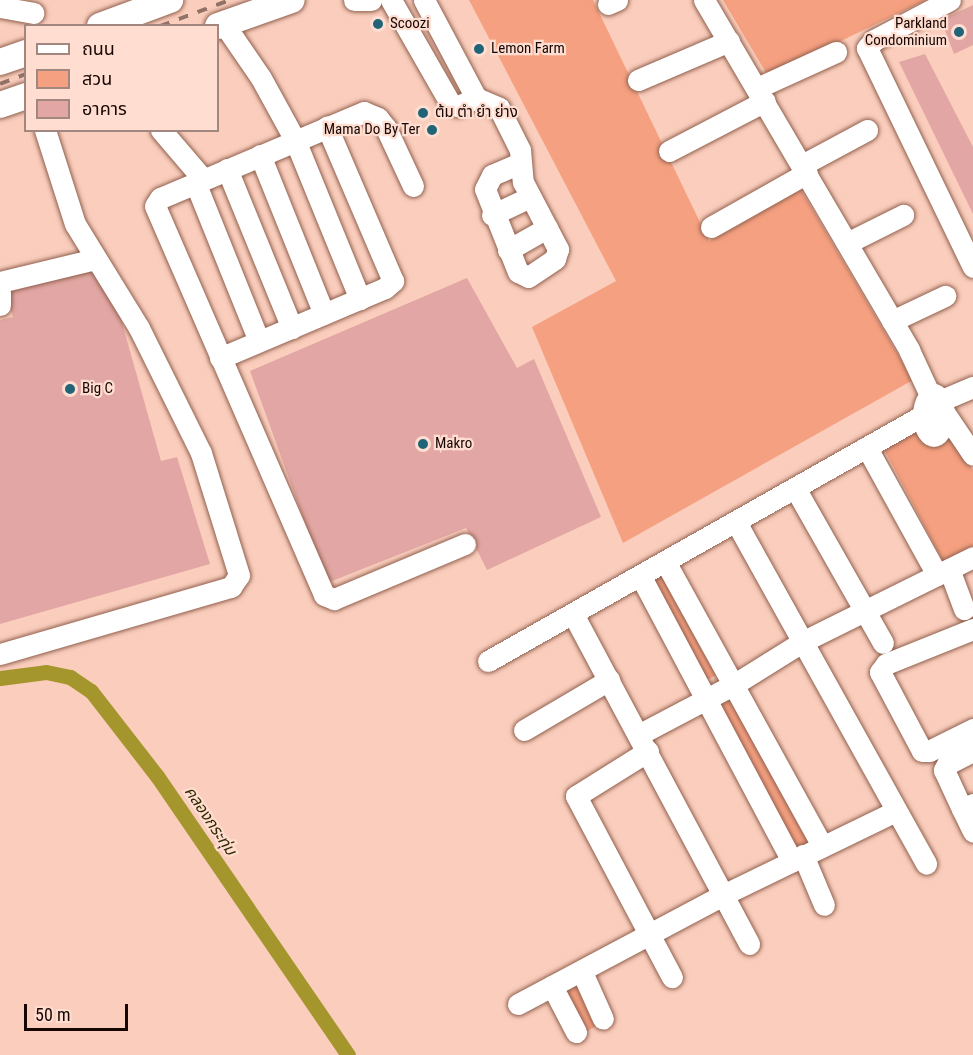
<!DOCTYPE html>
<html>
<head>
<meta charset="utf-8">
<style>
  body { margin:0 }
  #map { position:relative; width:973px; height:1055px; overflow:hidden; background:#facdbc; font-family:"Roboto Condensed","Noto Sans Thai",sans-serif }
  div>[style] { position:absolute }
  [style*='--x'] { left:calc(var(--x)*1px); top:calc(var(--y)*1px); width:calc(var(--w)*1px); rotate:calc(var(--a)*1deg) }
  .green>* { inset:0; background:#f5a080 }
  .canal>* { height:15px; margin:-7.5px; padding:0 7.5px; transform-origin:7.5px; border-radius:7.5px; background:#a4962c }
  .building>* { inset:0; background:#e2a7a4 }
  .roads { filter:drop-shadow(0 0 2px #91604e) drop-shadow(0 0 2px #91604e) }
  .minor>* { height:21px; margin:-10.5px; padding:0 10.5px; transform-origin:10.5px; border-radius:10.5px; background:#fff }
  .minor>.ring { margin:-10.5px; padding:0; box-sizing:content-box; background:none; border:21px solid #fff; border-radius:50% }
  .major>* { height:26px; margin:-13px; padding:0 13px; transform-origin:13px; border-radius:13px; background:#fff }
  .rail>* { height:4px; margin-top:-2px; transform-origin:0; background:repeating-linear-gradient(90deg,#927166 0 10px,transparent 0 20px) }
  .dots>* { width:16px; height:16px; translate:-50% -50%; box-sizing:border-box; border:3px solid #ffddd0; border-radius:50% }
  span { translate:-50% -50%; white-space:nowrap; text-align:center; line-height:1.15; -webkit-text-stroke:4.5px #ffddd0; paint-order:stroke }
  .poi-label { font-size:15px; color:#170602 }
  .right { translate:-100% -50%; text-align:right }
  .left { translate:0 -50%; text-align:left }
  .water-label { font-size:16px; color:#302a00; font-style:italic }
  .legend { position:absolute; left:24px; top:24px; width:195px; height:108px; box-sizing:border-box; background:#ffddd0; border:2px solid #a2877e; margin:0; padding:8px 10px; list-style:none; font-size:18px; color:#170602 }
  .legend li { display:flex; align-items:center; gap:12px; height:30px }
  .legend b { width:30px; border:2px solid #a2877e }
  .scale { position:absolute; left:24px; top:1004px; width:104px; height:27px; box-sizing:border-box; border:3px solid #170602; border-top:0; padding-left:8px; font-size:18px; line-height:21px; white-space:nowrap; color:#170602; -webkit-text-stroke:4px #ffddd0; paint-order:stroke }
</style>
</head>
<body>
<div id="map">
  <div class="green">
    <div style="clip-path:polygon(469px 0,593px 0,709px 241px,801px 190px,913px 380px,623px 543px,532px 327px,616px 281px)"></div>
    <div style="clip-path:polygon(723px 0,926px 0,768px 76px)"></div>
    <div style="clip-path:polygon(937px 417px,973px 470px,973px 550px,945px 565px,885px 451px,890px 444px)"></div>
    <div style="clip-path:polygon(664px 571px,718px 674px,703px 682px,648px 579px)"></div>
    <div style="clip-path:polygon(733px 694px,815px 842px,795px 853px,713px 705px)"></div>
    <div style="clip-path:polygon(574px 982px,598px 1025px,584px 1033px,560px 990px)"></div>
  </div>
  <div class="canal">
    <div style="--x:0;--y:678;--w:46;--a:-7.4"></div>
    <div style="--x:46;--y:672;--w:25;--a:12"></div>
    <div style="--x:70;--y:677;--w:25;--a:34"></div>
    <div style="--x:91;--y:691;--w:108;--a:52.2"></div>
    <div style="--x:157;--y:776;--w:338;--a:55.6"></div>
  </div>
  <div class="building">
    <div style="clip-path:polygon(973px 5px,973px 45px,954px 54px,941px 20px)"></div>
    <div style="clip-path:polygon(925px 54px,973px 147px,973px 214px,899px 62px)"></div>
    <div style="clip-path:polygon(94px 268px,117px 305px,161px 461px,177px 457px,210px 564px,0 624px,0 320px,13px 317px,5px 291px)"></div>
    <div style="clip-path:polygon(467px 278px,517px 368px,534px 359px,601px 517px,487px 570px,466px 528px,327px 583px,250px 371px)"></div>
  </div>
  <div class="roads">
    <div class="minor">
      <div style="--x:354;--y:0;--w:17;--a:0"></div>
      <div style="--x:391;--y:0;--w:119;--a:60.2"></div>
      <div style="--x:450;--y:103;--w:9;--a:21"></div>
      <div style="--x:458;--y:106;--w:20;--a:-24"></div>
      <div style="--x:424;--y:0;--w:111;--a:62"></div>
      <div style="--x:476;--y:98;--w:25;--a:23"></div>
      <div style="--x:499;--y:108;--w:47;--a:63.4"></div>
      <div style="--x:520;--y:150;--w:32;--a:85"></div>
      <div style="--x:523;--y:182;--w:76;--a:62.4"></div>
      <div style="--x:558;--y:249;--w:10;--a:107"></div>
      <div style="--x:555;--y:259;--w:32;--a:146"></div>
      <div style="--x:528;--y:277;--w:11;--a:-153"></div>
      <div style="--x:518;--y:272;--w:89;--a:-111.7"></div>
      <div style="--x:485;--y:189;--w:16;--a:-63"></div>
      <div style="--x:492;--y:175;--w:30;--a:-23"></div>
      <div style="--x:704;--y:0;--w:406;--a:59.6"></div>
      <div style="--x:909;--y:350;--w:50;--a:65"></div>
      <div style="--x:950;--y:0;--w:86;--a:152.2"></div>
      <div style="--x:874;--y:40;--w:11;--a:131"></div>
      <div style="--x:867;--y:48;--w:243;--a:64.2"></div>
      <div style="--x:608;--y:4;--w:10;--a:-24"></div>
      <div style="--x:0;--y:7;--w:34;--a:10"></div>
      <div style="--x:224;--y:24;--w:65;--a:55.6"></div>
      <div style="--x:261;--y:78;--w:71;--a:61.3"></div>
      <div style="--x:295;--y:140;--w:172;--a:67.8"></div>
      <div style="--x:638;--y:80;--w:99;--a:-23.2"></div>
      <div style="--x:757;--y:88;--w:87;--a:-24.5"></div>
      <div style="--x:161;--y:130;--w:65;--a:49.4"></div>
      <div style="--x:669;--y:151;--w:108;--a:-27.5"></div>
      <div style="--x:260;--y:155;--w:171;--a:68.1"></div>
      <div style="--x:802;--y:165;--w:74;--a:-28.3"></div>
      <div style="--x:227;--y:169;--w:172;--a:67.8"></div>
      <div style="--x:195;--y:182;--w:171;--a:68.1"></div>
      <div style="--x:413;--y:186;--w:64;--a:-115"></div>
      <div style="--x:386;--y:128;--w:13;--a:-129"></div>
      <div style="--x:378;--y:118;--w:15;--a:-157"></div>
      <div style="--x:364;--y:112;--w:221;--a:157.1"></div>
      <div style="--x:160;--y:198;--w:9;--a:122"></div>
      <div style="--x:155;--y:206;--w:424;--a:66.5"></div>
      <div style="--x:324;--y:595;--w:11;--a:22"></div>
      <div style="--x:334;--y:599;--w:142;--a:-22.8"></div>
      <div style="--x:492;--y:215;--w:42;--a:-25.3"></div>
      <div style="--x:711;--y:227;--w:110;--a:-29.4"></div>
      <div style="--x:847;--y:243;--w:63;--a:-26.6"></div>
      <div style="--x:508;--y:250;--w:45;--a:-29.4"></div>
      <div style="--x:0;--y:282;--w:98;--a:-13.6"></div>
      <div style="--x:0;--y:292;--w:13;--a:90"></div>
      <div style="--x:892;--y:321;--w:59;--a:-25.3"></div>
      <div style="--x:220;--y:358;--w:179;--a:-23"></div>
      <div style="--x:385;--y:288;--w:11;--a:-41"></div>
      <div style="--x:393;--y:281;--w:168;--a:-113.2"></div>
      <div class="ring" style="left:923px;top:394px;width:-1px;height:-1px"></div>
      <div style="--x:942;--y:400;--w:34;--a:-23"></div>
      <div style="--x:942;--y:409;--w:55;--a:56"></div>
      <div style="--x:867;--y:448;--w:145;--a:61.1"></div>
      <div style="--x:795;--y:488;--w:178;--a:60.4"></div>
      <div style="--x:736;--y:522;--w:391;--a:60.9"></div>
      <div style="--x:666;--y:563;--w:323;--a:61.1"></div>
      <div style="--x:949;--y:569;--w:43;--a:69.4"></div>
      <div style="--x:641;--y:577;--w:322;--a:62"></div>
      <div style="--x:573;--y:614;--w:374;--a:61.9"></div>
      <div style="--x:973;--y:629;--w:94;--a:158.1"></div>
      <div style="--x:886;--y:664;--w:10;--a:127"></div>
      <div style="--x:880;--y:672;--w:89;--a:62"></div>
      <div style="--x:922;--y:751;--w:7;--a:0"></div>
      <div style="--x:929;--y:751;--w:49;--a:-26.6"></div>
      <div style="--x:0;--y:654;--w:241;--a:-16.2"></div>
      <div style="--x:231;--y:587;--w:14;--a:-56"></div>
      <div style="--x:239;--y:575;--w:128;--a:-107.3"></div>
      <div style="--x:201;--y:453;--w:140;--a:-116.4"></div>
      <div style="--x:139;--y:328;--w:122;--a:-121.6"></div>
      <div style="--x:75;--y:224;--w:99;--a:-107.7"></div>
      <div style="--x:488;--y:661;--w:504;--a:-29.46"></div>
      <div style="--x:524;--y:730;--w:99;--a:-30.5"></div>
      <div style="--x:640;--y:734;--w:105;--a:-27.8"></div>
      <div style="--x:733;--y:685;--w:81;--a:-31.9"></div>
      <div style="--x:802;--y:642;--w:191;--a:-26.4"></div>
      <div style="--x:648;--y:751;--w:85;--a:148"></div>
      <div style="--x:576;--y:796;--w:205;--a:62.1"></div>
      <div style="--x:973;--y:751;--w:29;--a:153"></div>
      <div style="--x:947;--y:764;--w:7;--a:117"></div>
      <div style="--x:944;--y:770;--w:43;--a:65.2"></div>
      <div style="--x:962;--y:809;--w:12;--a:-24"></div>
      <div style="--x:962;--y:809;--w:25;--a:64"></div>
      <div style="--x:803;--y:855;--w:54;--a:67.2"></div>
      <div style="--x:582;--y:972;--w:51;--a:65.9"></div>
      <div style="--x:552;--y:986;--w:52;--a:62.4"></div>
      <div style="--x:518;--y:1004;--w:234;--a:-28"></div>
      <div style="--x:725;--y:894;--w:190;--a:-25.9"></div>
    </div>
    <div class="major">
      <div style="--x:100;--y:26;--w:75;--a:-20.4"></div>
      <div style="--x:218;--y:26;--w:78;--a:-19.4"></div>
      <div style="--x:0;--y:62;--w:28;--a:-19"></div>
      <div style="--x:0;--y:105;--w:28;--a:-19"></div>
    </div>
  </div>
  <div class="rail">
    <div style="--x:160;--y:26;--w:75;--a:-20.4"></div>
    <div style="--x:0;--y:84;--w:28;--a:-21"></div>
  </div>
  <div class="dots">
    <div style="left:378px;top:24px;background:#216377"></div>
    <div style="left:959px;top:32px;background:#216377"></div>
    <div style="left:479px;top:49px;background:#216377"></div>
    <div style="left:423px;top:113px;background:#216377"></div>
    <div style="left:432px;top:130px;background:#216377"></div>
    <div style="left:70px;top:389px;background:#216377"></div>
    <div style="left:423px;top:444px;background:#216377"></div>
  </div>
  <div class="poi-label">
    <span class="right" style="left:947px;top:32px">Parkland<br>Condominium</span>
    <span class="left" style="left:390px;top:24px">Scoozi</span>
    <span class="left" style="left:491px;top:49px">Lemon Farm</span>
    <span class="left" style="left:435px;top:113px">ต้ม ตำ ยำ ย่าง</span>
    <span class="right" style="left:420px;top:130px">Mama Do By Ter</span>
    <span class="left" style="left:82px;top:389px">Big C</span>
    <span class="left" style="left:435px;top:444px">Makro</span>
  </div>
  <div class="water-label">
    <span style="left:210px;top:821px;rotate:56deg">คลองกระทุ่ม</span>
  </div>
  <ul class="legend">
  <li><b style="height:8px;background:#fff"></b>ถนน</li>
  <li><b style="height:16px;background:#f5a080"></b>สวน</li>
  <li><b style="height:16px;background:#e2a7a4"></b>อาคาร</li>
  </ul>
  <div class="scale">50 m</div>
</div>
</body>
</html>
